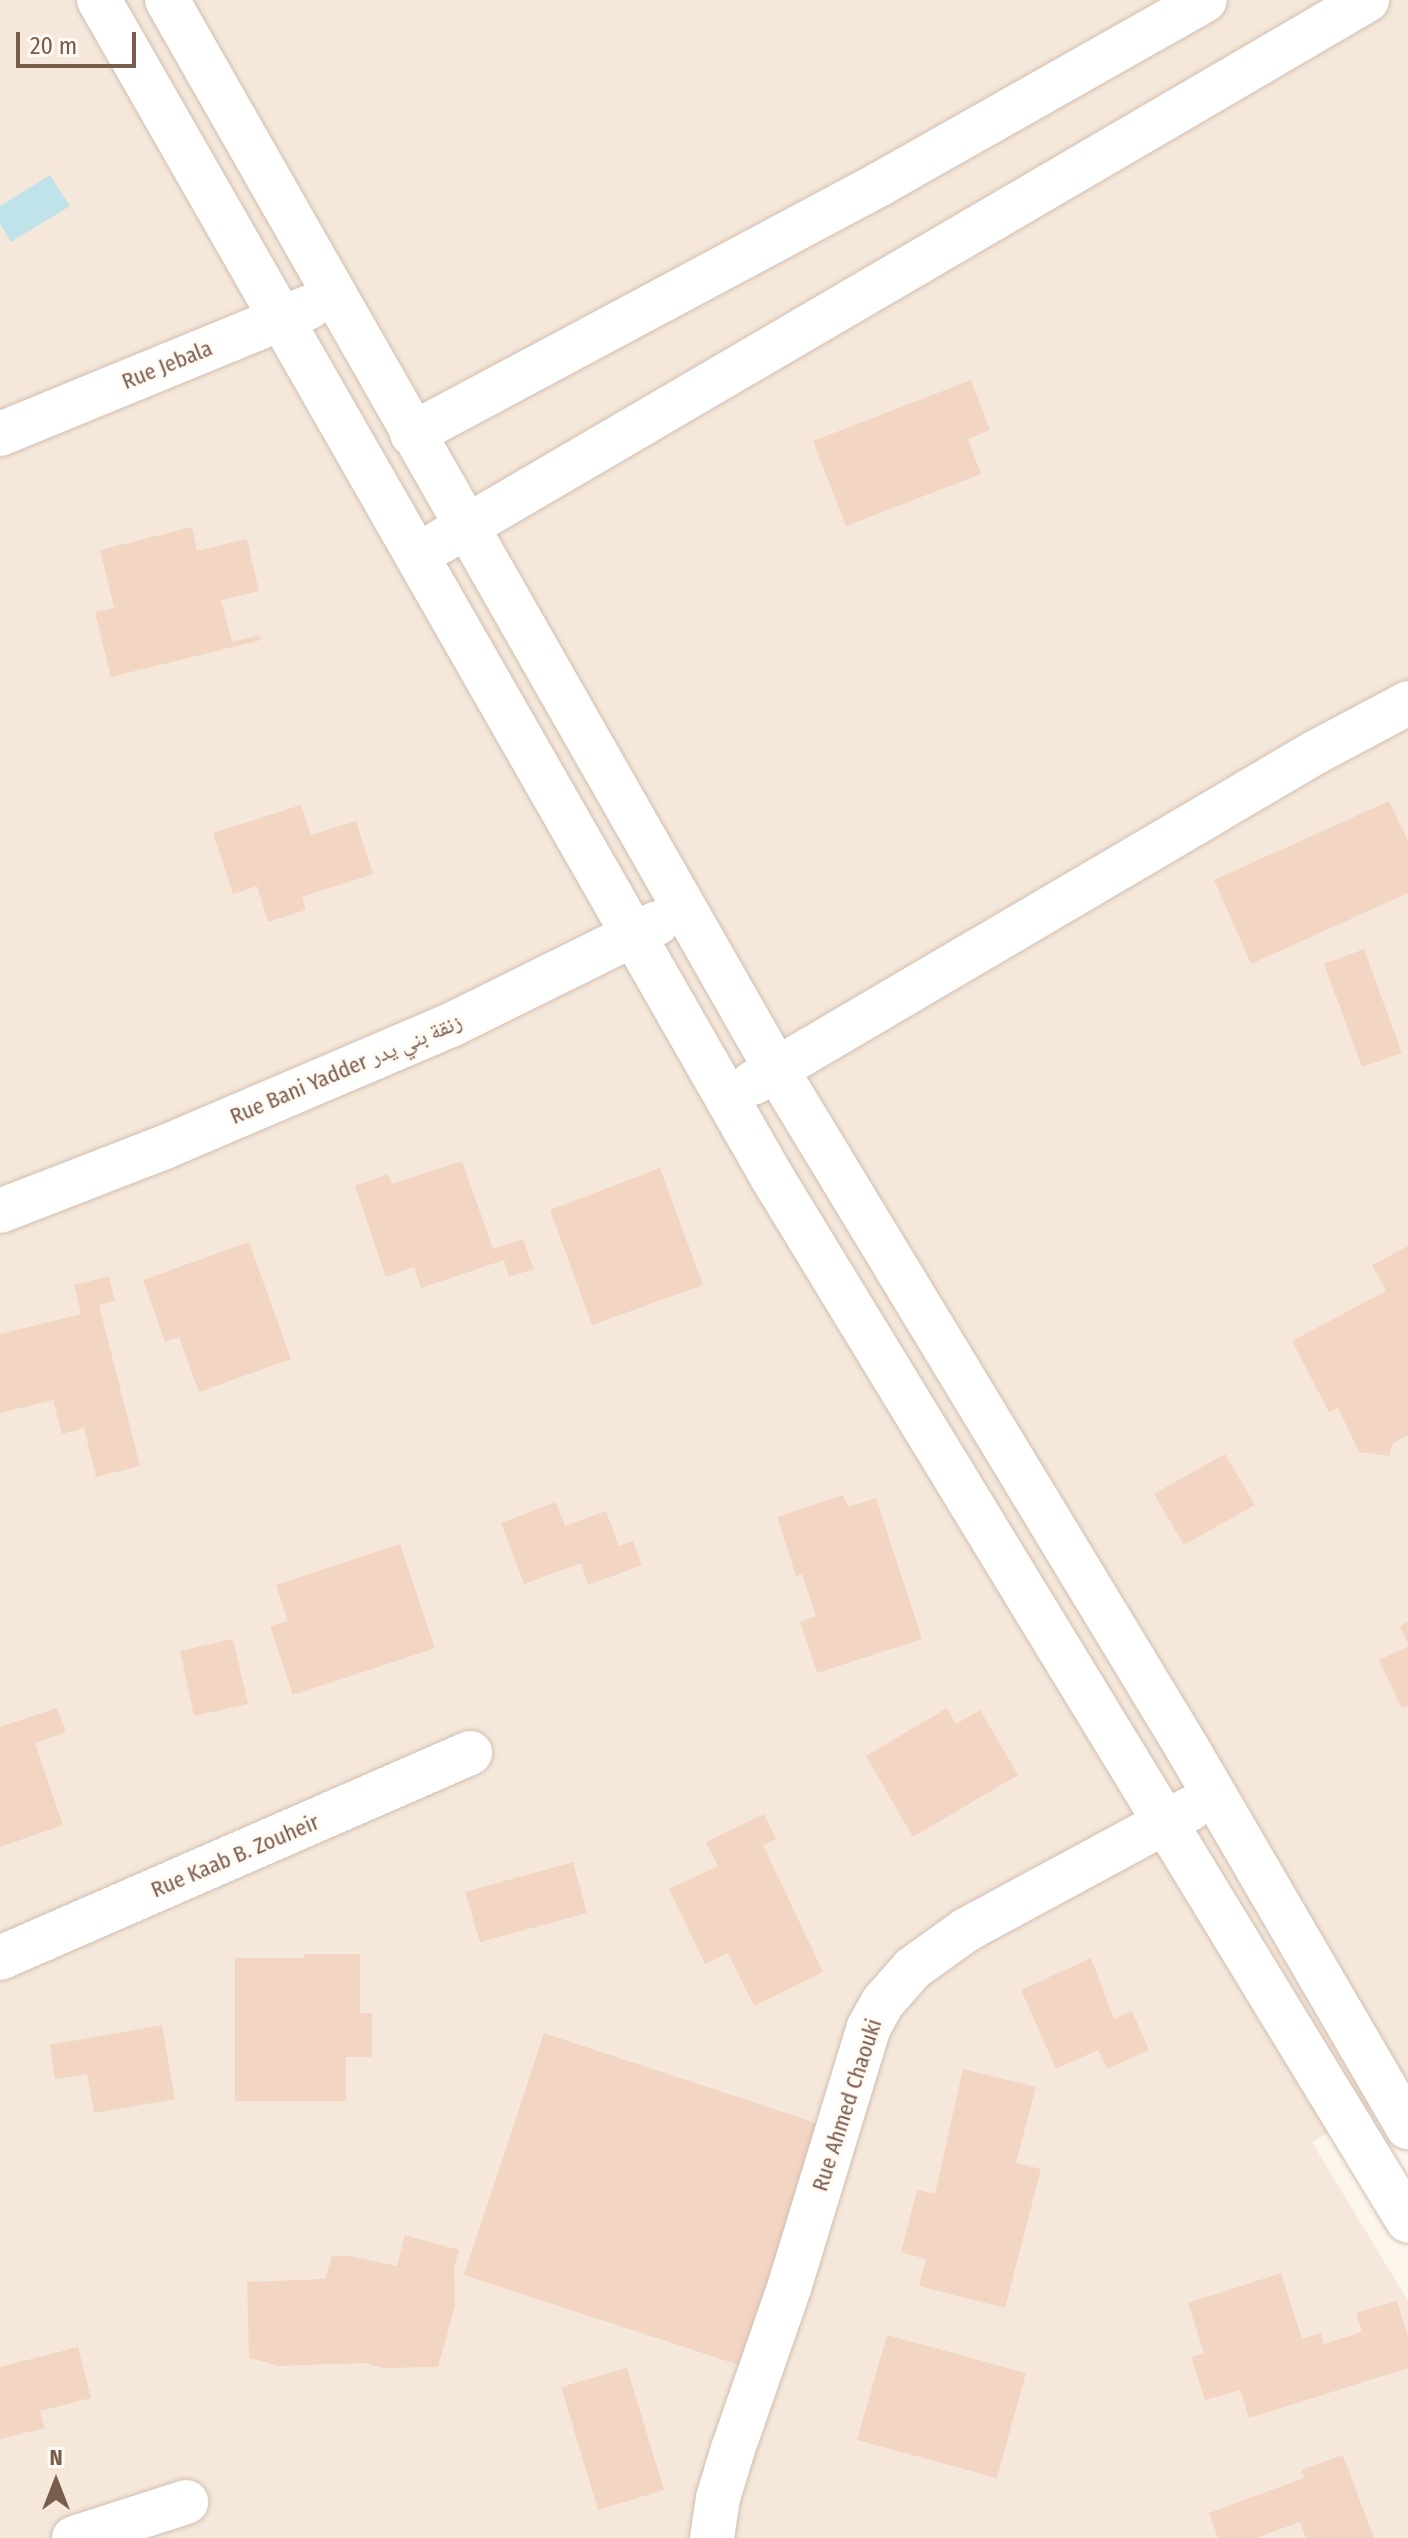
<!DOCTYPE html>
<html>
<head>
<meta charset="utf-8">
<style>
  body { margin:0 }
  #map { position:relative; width:1408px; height:2538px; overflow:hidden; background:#fdf6ec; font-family:"Fira Sans Condensed","Noto Naskh Arabic",sans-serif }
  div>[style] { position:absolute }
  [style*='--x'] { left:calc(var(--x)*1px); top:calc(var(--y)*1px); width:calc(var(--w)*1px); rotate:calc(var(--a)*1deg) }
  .residential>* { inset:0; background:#f5e8da }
  .water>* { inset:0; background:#bfe3e8 }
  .building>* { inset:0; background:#f3d5c3 }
  .roads { filter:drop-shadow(0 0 2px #d1beb0) drop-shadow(0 0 2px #d1beb0) }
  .minor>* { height:44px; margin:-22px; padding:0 22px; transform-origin:22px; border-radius:22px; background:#fff }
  span { translate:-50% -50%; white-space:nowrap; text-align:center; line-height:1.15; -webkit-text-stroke:6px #fffaf3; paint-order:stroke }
  .street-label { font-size:22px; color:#7a5c4d }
  .north { position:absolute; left:16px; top:2442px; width:80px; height:80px; -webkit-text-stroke:6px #fffaf3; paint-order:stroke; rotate:0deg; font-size:22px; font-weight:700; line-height:32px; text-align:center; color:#7a5c4d }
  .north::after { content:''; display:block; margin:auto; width:28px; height:36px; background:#7a5c4d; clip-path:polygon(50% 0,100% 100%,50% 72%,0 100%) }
  .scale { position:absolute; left:16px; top:32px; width:120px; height:36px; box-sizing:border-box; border:4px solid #7a5c4d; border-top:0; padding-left:10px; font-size:24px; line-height:28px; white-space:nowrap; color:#7a5c4d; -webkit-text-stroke:6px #fffaf3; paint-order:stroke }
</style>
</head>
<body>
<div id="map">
  <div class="residential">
    <div style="clip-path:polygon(0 0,1408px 0,1408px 2087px,1312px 2142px,1408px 2301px,1408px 2538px,0 2538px)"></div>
  </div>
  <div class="water">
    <div style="clip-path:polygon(50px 175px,70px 206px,11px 242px,0 224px,0 206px)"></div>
  </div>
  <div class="building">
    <div style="clip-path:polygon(971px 380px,990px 430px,968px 439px,981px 474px,846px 526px,813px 441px)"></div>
    <div style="clip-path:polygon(192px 527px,197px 551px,247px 539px,259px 591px,221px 600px,232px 642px,259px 635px,261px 640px,111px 677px,95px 612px,114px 608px,100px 550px)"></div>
    <div style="clip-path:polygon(1389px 801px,1408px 841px,1408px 893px,1251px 964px,1214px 880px)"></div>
    <div style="clip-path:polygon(301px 805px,311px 835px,356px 821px,373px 874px,302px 897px,306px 910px,268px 922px,257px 886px,233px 894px,213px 833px)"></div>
    <div style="clip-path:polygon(1364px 949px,1402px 1053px,1362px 1067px,1324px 964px)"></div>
    <div style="clip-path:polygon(462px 1161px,493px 1249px,523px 1239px,534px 1269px,509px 1277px,504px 1260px,421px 1288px,414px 1267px,386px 1277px,355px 1186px,388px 1174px,392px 1184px)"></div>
    <div style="clip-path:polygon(660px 1168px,703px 1285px,592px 1325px,550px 1210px)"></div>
    <div style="clip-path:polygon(249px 1242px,291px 1359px,199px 1392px,179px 1337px,165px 1342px,143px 1280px)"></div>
    <div style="clip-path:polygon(1408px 1246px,1408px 1435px,1393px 1443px,1389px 1456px,1359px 1452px,1338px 1408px,1329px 1412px,1292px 1341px,1386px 1291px,1372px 1265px)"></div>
    <div style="clip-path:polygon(109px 1276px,115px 1301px,99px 1305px,140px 1466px,96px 1477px,84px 1428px,62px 1434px,53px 1400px,0 1413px,0 1334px,81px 1314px,74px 1285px)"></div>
    <div style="clip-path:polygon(1225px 1454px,1255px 1505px,1184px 1545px,1154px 1494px)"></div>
    <div style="clip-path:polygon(843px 1495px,848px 1507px,876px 1498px,922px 1639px,817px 1673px,800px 1622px,816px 1616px,802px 1574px,796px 1576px,777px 1517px)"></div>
    <div style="clip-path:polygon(556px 1502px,565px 1526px,606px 1511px,619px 1546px,633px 1541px,642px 1565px,588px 1585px,581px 1563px,524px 1584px,501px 1523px)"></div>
    <div style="clip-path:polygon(400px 1544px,435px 1648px,293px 1695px,270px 1626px,288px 1621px,276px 1585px)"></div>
    <div style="clip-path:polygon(1408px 1622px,1408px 1644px,1400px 1626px)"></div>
    <div style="clip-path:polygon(233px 1639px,248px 1704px,194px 1716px,180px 1651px)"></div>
    <div style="clip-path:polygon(1408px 1647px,1408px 1706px,1402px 1709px,1379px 1660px)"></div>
    <div style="clip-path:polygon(57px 1708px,66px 1732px,35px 1743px,63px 1825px,0 1847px,0 1727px)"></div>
    <div style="clip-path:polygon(947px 1708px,956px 1724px,980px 1710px,1018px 1775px,913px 1837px,866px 1756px)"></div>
    <div style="clip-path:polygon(764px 1814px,776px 1839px,763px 1845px,823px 1972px,754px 2006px,728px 1953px,705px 1964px,669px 1889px,718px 1866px,706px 1842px)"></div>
    <div style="clip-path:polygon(573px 1862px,587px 1913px,480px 1942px,465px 1892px)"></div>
    <div style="clip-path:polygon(304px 1954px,360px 1954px,360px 2013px,372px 2013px,372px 2057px,346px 2057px,346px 2101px,235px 2101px,235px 1958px,304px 1958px)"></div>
    <div style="clip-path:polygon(1091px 1958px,1114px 2019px,1132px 2011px,1149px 2050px,1107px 2069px,1098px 2050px,1056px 2069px,1021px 1990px)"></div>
    <div style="clip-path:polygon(162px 2025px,175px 2099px,94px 2113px,87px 2074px,55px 2079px,50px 2045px)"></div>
    <div style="clip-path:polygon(544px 2033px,819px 2124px,739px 2365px,464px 2275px)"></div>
    <div style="clip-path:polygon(963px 2069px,1036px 2087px,1016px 2163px,1041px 2169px,1005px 2308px,919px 2286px,926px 2259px,901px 2252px,917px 2190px,935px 2194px)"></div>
    <div style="clip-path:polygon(405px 2235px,459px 2250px,454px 2267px,455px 2306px,438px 2367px,382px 2368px,365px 2363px,279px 2366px,249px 2358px,247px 2282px,325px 2279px,332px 2256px,349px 2256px,397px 2266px)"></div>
    <div style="clip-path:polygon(1281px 2273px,1302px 2339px,1321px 2333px,1324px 2344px,1362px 2332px,1356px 2313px,1397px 2301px,1408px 2337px,1408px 2368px,1249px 2418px,1240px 2390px,1205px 2400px,1191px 2357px,1204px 2353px,1188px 2303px)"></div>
    <div style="clip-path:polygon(887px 2335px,1026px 2373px,997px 2478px,857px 2440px)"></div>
    <div style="clip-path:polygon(78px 2347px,91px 2398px,40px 2411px,45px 2428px,0 2439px,0 2367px)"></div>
    <div style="clip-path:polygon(627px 2368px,664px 2490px,598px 2510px,561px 2387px)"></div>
    <div style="clip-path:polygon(1343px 2455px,1374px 2538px,1306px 2538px,1300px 2522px,1255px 2538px,1218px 2538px,1209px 2513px,1304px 2478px,1301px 2470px)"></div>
  </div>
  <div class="roads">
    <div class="minor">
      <div style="--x:99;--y:0;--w:1356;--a:60.24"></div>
      <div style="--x:772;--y:1177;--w:1222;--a:58.65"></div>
      <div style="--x:167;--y:0;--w:1230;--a:60.33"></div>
      <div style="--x:776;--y:1069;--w:791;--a:58.8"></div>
      <div style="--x:1186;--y:1746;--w:441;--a:59.8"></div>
      <div style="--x:0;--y:434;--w:334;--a:-22.3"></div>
      <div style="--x:412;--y:434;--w:531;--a:-28.11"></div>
      <div style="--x:880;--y:184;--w:373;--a:-29.5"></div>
      <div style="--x:440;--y:542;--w:1074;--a:-30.31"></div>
      <div style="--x:753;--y:1083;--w:653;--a:-30.45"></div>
      <div style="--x:1316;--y:752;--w:104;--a:-28"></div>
      <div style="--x:0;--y:1211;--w:177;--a:-21.2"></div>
      <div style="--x:165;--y:1147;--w:311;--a:-23.1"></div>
      <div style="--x:451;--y:1025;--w:230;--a:-26.3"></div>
      <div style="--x:0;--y:1958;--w:513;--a:-23.57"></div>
      <div style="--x:74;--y:2538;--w:118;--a:-17.8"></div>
      <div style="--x:712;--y:2538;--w:40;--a:-81.5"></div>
      <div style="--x:718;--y:2498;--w:51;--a:-73"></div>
      <div style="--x:733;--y:2449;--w:174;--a:-70.8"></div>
      <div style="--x:790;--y:2285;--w:270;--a:-73"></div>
      <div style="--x:869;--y:2027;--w:29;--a:-61"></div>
      <div style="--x:883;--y:2002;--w:45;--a:-48.6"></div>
      <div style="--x:913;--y:1968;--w:65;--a:-35.6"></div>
      <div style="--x:966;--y:1930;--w:255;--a:-28.4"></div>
    </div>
  </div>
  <div class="street-label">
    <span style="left:167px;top:365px;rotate:-22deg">Rue Jebala</span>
    <span style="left:346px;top:1069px;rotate:-23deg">Rue Bani Yadder زنقة بني يدر</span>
    <span style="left:235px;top:1856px;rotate:-23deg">Rue Kaab B. Zouheir</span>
    <span style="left:847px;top:2105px;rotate:-72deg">Rue Ahmed Chaouki</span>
  </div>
  <div class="north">N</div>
  <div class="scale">20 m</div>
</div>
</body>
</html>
